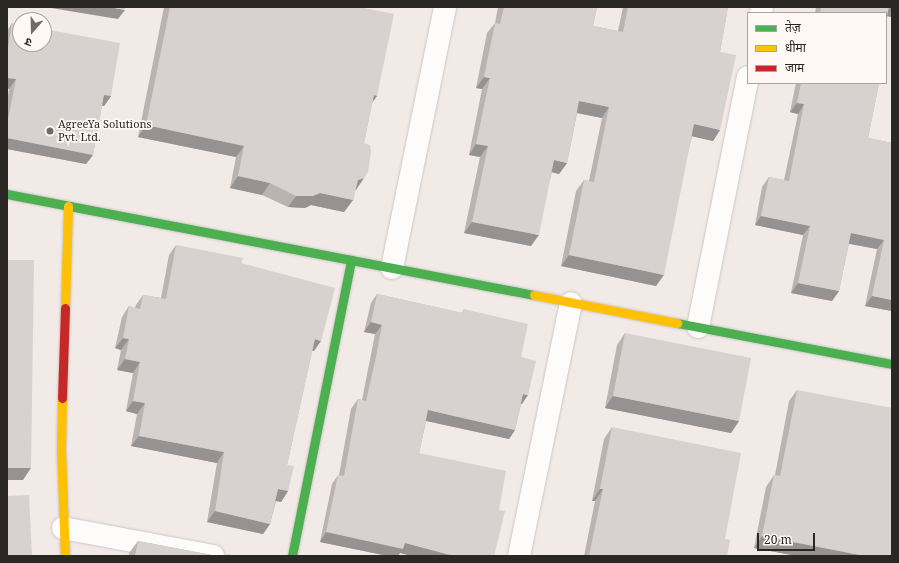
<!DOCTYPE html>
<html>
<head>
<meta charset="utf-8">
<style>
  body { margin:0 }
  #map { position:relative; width:899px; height:563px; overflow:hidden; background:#f1eae7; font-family:"Noto Serif","Noto Sans Devanagari",serif }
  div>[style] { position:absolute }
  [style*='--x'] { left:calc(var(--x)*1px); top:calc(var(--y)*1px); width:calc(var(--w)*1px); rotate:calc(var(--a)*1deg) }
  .roads { filter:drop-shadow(0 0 1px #ccc7c5) drop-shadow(0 0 1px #ccc7c5) }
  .street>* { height:22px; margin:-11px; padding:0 11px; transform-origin:11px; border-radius:11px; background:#fdfcfb }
  .fast>* { height:9px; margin:-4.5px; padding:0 4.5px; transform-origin:4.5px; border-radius:4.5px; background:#4caf50 }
  .slow>* { height:9px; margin:-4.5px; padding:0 4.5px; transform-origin:4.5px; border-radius:4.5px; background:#ffc107 }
  .jam>* { height:9px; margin:-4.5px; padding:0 4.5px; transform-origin:4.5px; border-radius:4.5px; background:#c62828 }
  .wall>* { inset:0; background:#b9b4b2 }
  .shaded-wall>* { inset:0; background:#969291 }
  .building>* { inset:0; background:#d7d1cf }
  .dots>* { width:11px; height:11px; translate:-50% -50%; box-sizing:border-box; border:2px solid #fff8f4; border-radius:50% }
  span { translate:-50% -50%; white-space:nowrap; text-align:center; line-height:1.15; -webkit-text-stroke:3.5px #fff8f4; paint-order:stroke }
  .poi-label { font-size:11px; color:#2b2724 }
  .left { translate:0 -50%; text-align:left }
  .frame { position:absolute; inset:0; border:8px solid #2b2724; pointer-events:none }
  .legend { position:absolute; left:747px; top:12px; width:140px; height:72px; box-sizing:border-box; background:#fff8f4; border:1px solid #aaa4a1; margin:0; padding:5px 7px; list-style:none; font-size:12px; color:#2b2724 }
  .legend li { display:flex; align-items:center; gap:8px; height:20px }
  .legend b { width:20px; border:1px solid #aaa4a1 }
  .north { position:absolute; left:12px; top:12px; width:40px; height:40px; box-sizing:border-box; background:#fff8f4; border:1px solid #aaa4a1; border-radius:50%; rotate:200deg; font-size:11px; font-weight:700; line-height:16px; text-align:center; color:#2b2724 }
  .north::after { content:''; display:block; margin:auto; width:14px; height:18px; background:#706b68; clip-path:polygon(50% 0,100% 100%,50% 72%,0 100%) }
  .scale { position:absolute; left:757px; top:533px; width:58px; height:18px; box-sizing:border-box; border:2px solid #2b2724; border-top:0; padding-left:5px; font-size:12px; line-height:14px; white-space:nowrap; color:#2b2724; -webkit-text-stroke:3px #fff8f4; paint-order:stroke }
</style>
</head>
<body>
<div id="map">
  <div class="roads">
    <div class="street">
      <div style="--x:761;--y:13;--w:6;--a:-81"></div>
      <div style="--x:392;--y:268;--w:266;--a:-78.5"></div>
      <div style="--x:698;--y:327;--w:255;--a:-78.7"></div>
      <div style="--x:63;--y:528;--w:153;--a:10.6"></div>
      <div style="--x:519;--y:556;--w:258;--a:-78.4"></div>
    </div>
    <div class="fast">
      <div style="--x:7;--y:194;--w:537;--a:10.85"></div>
      <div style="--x:677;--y:323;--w:219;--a:10.8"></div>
      <div style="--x:292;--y:556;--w:302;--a:-78.7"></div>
    </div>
    <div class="slow">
      <div style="--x:534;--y:295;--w:146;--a:11.1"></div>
      <div style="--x:65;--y:308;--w:102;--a:-88.3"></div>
      <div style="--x:62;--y:398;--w:51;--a:91.1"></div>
      <div style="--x:61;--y:449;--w:107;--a:87.9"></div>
    </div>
    <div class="jam">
      <div style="--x:62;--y:398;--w:90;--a:-88.1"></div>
    </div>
  </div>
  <div class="wall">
    <div style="clip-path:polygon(164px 7px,359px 7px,377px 96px,372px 102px,364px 143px,364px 178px,355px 190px,353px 200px,344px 212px,311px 205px,305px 208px,288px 207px,262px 195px,230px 188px,236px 157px,138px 137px)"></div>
    <div style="clip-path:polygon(498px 7px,597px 7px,593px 26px,618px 31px,623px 7px,728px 7px,720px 52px,720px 130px,713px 141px,692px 136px,656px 286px,561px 266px,576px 191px,584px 180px,589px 181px,602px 118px,577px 113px,567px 163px,559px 174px,552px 172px,531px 246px,464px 233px,480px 157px,469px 155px,482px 89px,476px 88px,487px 33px,495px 23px)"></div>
    <div style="clip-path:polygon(816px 7px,892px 7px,892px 17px,887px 16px,886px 13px,815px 13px)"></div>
    <div style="clip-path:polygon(12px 23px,111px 96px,104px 106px,102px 105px,93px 155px,86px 164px,7px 149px,7px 101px,9px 89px,7px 88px,7px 31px)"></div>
    <div style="clip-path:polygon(796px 83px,879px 83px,868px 138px,892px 143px,892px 311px,865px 306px,877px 249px,849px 243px,839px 291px,832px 301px,791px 293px,803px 235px,755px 225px,762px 187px,769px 177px,784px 180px,798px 114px,790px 112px)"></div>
    <div style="clip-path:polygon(176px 245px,241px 263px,314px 351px,312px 351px,287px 465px,288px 491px,281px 502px,276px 501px,270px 524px,263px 534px,207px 522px,217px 463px,131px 446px,137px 414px,126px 411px,133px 373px,117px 370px,121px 350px,115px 348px,122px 317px,129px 306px,135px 308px,136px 305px,143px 295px,161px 298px,169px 255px)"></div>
    <div style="clip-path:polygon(377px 294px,462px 313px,464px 309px,521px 357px,522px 404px,521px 404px,515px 430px,509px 439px,426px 421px,419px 453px,499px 510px,494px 556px,412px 556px,400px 553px,398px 556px,388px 556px,320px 542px,332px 484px,338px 475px,339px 475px,351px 409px,358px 399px,362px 400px,375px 334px,364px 332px,371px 303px)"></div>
    <div style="clip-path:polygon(625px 333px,739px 421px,731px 433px,605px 408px,617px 345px)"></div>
    <div style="clip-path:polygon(797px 390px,892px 556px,797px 556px,754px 548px,766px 487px,774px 475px,775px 475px,789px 401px)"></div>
    <div style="clip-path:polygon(612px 427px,725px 539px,727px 556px,584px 556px,595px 501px,592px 501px,604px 439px)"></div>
    <div style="clip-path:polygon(138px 541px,217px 556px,129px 556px,129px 553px)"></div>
  </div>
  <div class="shaded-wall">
    <div style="clip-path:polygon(45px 7px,109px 7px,125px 10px,118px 19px)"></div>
    <div style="clip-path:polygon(888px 7px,892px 7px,892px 17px,886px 16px)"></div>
    <div style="clip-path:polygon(484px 77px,490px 78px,482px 89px,476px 88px)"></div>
    <div style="clip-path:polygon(7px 78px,16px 79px,9px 89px,7px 88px)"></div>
    <div style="clip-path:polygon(104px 95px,111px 96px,104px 106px,97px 105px)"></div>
    <div style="clip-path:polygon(374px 95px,377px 96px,369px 107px)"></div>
    <div style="clip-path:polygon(579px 101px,609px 107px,602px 118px,572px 112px)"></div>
    <div style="clip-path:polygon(797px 103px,804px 104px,798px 114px,790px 112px)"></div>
    <div style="clip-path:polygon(694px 124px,720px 130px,713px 141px,686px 135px)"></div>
    <div style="clip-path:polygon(146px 125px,244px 146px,236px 157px,138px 137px)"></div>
    <div style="clip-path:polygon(7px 138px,93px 155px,86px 164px,7px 149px)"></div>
    <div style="clip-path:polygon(476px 144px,488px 146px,480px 157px,469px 155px)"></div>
    <div style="clip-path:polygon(554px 160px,567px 163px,559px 174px,547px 171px)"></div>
    <div style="clip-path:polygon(238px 176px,270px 183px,262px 195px,230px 188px)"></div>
    <div style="clip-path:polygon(364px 178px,356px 190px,350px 191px,358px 180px)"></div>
    <div style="clip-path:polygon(320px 193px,353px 200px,344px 212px,311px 205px,305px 208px,288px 207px,296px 196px)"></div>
    <div style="clip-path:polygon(761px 216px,810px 226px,803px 235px,755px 225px)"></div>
    <div style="clip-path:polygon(472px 222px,539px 235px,531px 246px,464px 233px)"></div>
    <div style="clip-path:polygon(851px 233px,884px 240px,877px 249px,844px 243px)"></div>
    <div style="clip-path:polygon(569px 255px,664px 275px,656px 286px,561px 266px)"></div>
    <div style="clip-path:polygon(798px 283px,839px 291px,832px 301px,791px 293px)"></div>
    <div style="clip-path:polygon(872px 296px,892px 300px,892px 311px,865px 306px)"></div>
    <div style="clip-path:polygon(371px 322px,382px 325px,375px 334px,364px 332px)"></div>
    <div style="clip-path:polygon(123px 338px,129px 339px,121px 350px,115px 348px)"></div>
    <div style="clip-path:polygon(315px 339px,321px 341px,314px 351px,307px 350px)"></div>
    <div style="clip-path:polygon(125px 359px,140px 362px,133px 373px,117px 370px)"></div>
    <div style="clip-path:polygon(523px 394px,528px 395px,522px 404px,517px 403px)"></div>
    <div style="clip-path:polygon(613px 396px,739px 421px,731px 433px,605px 408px)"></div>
    <div style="clip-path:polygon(133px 401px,145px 403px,137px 414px,126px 411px)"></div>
    <div style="clip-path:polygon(428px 410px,515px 430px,509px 439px,422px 420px)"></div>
    <div style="clip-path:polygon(139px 436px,224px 452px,217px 463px,131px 446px)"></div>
    <div style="clip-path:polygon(7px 468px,31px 468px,23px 480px,7px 480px)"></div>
    <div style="clip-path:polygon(278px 489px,288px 491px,281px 502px,271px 500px)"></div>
    <div style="clip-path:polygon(600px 489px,603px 489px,595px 501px,592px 501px)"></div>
    <div style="clip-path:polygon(215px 511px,270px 524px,263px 534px,207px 522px)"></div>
    <div style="clip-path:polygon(326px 532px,405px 543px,454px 556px,412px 556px,400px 553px,398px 556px,388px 556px,320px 542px)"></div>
    <div style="clip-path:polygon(762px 536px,865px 556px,797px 556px,754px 548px)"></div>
  </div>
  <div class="building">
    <div style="clip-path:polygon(109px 7px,125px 7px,125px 10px)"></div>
    <div style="clip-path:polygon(170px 7px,359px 7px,394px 14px,377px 96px,374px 95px,364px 143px,370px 145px,371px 152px,368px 172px,364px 178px,358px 180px,353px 200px,320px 193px,313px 196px,296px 196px,270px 183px,238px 176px,244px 146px,146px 125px)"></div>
    <div style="clip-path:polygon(504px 7px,597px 7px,593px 26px,623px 32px,628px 7px,728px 7px,720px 52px,736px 55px,720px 130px,694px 124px,664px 275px,569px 255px,584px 180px,594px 182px,609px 107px,579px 101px,567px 163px,554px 160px,539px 235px,472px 222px,488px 146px,476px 144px,490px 78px,484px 77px,495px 23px,500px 24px)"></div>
    <div style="clip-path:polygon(821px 7px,889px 7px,886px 20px,886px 13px,820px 13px)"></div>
    <div style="clip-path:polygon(12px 23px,20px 25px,20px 44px,44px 44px,44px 29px,120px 43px,111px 96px,104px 95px,93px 155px,7px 138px,7px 124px,16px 79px,7px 78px,7px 53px)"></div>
    <div style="clip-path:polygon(801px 83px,879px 83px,868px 138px,892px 143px,892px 300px,872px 296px,884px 240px,851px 233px,839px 291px,798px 283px,810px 226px,761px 216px,769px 177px,789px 181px,804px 104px,797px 103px)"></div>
    <div style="clip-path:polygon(176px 245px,243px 258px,241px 263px,335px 288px,321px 341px,315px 339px,287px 465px,294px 466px,288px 491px,278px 489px,270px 524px,215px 511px,224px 452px,139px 436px,145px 403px,133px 401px,140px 362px,125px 359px,129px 339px,123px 338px,129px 306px,140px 309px,143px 295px,166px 299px)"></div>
    <div style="clip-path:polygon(7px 260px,34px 260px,31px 468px,7px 468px)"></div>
    <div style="clip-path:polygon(377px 294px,463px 313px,464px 309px,528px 324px,521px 357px,536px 361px,528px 395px,523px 394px,515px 430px,428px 410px,419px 453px,506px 471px,499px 510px,505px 511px,494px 556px,454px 556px,405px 543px,403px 549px,326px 532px,338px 475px,344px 476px,358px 399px,366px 401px,376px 357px,382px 325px,371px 322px)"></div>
    <div style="clip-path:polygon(625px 333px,751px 358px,739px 421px,613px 396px)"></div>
    <div style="clip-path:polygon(797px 390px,892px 408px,892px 556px,865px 556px,762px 536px,774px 475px,780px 476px)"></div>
    <div style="clip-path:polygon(612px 427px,741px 453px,725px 539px,730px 540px,727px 556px,589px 556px,603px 489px,600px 489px)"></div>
    <div style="clip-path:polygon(29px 495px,32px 556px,7px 556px,7px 496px)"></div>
    <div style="clip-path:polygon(138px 541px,217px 556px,135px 556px)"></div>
    <div style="clip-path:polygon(228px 554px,237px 556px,221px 556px)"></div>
  </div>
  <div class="dots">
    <div style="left:50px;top:131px;background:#706b68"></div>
  </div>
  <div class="poi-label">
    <span class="left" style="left:58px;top:131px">AgreeYa Solutions<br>Pvt. Ltd.</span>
  </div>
  <div class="frame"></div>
  <ul class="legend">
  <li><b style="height:5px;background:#4caf50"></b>तेज़</li>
  <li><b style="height:5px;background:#ffc107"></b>धीमा</li>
  <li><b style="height:5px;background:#c62828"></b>जाम</li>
  </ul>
  <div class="north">उ</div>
  <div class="scale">20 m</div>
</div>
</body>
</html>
